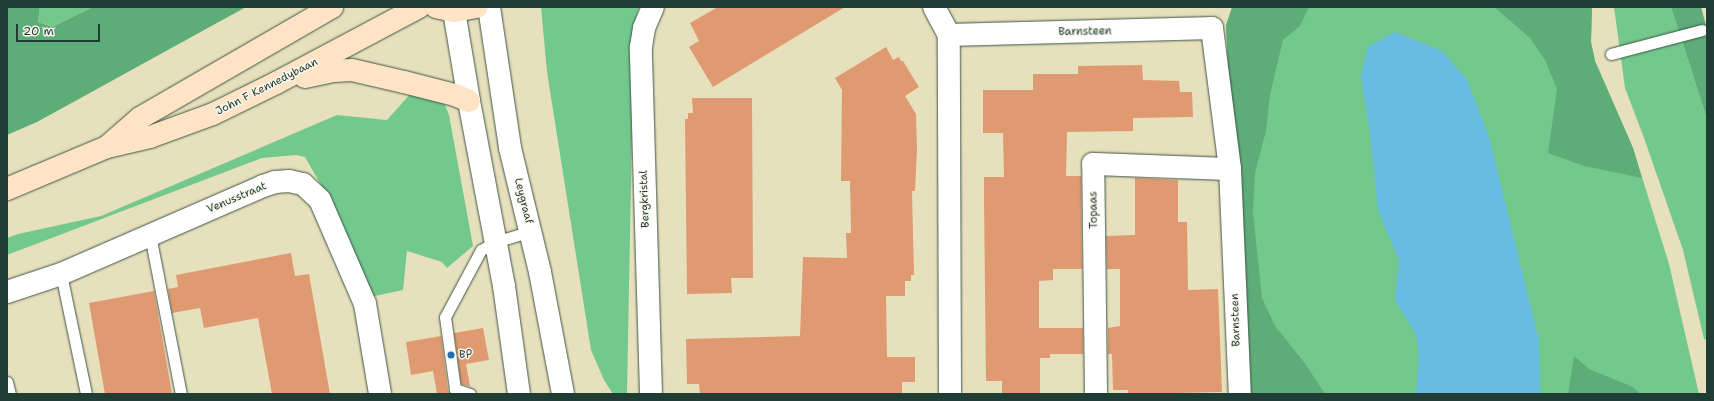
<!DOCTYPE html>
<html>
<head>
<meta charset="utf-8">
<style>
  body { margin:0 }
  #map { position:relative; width:1714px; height:401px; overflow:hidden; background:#e7e0bc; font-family:"Shantell Sans",sans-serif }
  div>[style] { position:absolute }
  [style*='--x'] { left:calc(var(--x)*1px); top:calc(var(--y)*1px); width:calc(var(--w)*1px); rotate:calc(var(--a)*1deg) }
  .green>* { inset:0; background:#73c98d }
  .forest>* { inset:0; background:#5ead78 }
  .water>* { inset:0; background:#66bce2 }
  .building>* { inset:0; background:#df9a71 }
  .roads { filter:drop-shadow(0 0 1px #3d5548) drop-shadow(0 0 1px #3d5548) }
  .service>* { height:11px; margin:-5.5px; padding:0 5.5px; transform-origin:5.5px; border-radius:5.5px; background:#fff }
  .minor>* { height:22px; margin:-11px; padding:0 11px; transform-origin:11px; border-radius:11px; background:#fff }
  .tertiary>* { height:22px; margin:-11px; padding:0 11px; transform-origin:11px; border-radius:11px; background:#fff }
  .secondary>* { height:22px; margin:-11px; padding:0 11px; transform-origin:11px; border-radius:11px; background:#fee4c5 }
  .dots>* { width:11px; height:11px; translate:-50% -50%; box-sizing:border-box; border:2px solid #fbf7ec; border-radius:50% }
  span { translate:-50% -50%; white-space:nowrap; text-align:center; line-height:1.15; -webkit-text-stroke:3px #fbf7ec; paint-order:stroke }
  .street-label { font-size:11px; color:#1f3d34 }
  .poi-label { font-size:11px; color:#1f3d34 }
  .left { translate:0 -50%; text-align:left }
  .frame { position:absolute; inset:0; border:8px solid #1f3d34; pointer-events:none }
  .scale { position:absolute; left:16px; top:24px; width:84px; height:18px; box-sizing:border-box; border:2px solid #1f3d34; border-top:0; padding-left:5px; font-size:12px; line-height:14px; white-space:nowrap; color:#1f3d34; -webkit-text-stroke:3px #fbf7ec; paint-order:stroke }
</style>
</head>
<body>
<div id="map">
  <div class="green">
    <div style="clip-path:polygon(40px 7px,93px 7px,52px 27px,38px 22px)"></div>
    <div style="clip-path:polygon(541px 7px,639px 7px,634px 24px,627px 394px,613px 394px,604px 380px,591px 350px,547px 72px)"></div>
    <div style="clip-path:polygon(1233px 7px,1592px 7px,1591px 42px,1595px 61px,1633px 148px,1669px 264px,1699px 394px,1244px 394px,1226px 25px)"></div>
    <div style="clip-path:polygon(1614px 7px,1671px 7px,1707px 119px,1707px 340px,1704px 339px,1683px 250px,1644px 138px,1625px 88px)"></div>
    <div style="clip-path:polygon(412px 92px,443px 100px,449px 115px,473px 246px,447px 268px,442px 262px,407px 251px,403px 290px,370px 297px,329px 199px,305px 157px,296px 155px,262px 158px,7px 255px,7px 238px,18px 234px,101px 216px,337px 115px,387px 120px)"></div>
  </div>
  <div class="forest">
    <div style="clip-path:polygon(7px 7px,40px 7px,38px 22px,52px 27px,93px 7px,246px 7px,37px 122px,7px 135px)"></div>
    <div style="clip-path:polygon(1232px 7px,1309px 7px,1300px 26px,1283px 40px,1270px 95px,1266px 131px,1255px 173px,1253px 212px,1262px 298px,1275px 326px,1304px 362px,1325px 394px,1244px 394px,1226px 25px)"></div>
    <div style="clip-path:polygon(1494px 7px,1592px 7px,1591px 42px,1595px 61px,1633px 148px,1642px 178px,1584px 166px,1548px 153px,1557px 89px,1545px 60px,1530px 38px)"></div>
    <div style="clip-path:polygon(1671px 7px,1701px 7px,1707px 29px,1707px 119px)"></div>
    <div style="clip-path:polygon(1574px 356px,1589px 369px,1633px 387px,1640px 394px,1568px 394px)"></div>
  </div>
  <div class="water">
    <div style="clip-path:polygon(1395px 32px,1442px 51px,1467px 80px,1489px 137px,1539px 341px,1540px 394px,1416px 394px,1419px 354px,1416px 334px,1395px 300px,1399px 260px,1378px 210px,1370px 133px,1361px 76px,1368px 47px)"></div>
  </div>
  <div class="building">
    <div style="clip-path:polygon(718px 7px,845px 7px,713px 87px,689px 47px,699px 41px,690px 23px)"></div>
    <div style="clip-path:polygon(886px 47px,893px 60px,899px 57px,901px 61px,903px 61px,919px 87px,905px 96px,916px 114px,917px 149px,915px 191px,912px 191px,914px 275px,911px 275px,911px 281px,905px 281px,905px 296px,886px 296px,887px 357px,915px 357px,915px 382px,902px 382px,902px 394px,700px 394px,699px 384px,687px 384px,686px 339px,800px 336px,803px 257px,847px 258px,846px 233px,851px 233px,850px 181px,841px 181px,842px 90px,835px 78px)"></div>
    <div style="clip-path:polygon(1142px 65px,1143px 80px,1179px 81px,1180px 92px,1192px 92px,1193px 117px,1133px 118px,1133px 131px,1067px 132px,1066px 176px,1081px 176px,1082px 269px,1053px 269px,1053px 280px,1039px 281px,1039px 328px,1083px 328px,1083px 354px,1050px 354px,1050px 358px,1040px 358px,1040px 394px,1002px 394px,1002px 381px,986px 381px,984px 199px,984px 177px,1004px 177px,1003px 133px,983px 133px,983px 90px,1033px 90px,1033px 74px,1078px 74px,1078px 66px)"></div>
    <div style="clip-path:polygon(692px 98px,752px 98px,753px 278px,731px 278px,732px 293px,687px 294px,685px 119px,688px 119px,688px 113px,693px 113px)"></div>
    <div style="clip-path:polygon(1135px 178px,1178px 180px,1178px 222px,1187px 222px,1188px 290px,1218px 289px,1222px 392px,1128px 394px,1128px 390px,1113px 390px,1112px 354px,1108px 354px,1108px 328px,1120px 326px,1120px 269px,1107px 269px,1106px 236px,1135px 235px)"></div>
    <div style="clip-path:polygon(291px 253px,295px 276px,309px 274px,330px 394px,272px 394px,258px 318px,204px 328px,200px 308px,172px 313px,168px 289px,178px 287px,176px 275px)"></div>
    <div style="clip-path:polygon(154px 291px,172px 394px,105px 394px,89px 303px)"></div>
    <div style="clip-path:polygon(483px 328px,489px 360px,466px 364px,470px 386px,461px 384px,454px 333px)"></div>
    <div style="clip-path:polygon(441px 336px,448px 390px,450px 394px,437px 394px,433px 371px,411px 375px,406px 342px)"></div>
  </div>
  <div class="roads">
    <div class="service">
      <div style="--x:1611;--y:54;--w:94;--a:-14.8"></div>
      <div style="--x:150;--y:235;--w:162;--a:79"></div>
      <div style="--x:61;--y:274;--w:123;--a:78.2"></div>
      <div style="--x:7;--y:382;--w:12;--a:76"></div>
      <div style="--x:470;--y:394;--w:16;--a:-162"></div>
      <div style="--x:455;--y:389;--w:73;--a:-97.9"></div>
      <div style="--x:445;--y:317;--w:76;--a:-61.8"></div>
      <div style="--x:481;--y:250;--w:16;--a:-30"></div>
      <div style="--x:495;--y:242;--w:37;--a:-17"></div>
    </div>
    <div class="minor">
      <div style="--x:934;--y:7;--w:32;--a:62"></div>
      <div style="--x:7;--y:292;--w:57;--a:-18.4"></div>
      <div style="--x:61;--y:274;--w:220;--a:-23.5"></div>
      <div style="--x:263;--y:186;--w:13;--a:-18"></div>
      <div style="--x:275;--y:182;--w:14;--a:-4"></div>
      <div style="--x:289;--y:181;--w:14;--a:12"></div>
      <div style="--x:303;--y:184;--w:23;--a:43"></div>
      <div style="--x:320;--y:200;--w:113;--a:66.6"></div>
      <div style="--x:365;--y:304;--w:91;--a:80.5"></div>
      <div style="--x:651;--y:394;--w:347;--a:-91.7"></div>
      <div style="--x:641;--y:47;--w:19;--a:-81"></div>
      <div style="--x:644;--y:28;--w:23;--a:-67"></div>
      <div style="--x:950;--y:394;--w:359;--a:-90.2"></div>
      <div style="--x:949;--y:35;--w:263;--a:-1.5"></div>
      <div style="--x:1212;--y:28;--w:142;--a:82.7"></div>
      <div style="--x:1230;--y:169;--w:225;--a:87.5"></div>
      <div style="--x:1096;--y:394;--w:230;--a:-90.7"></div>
      <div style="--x:1093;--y:164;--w:137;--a:2.1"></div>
    </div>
    <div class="tertiary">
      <div style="--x:489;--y:7;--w:143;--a:81.5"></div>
      <div style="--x:510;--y:148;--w:128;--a:76.4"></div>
      <div style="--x:540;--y:272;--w:124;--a:79.3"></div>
      <div style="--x:454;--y:11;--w:91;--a:80.5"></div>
      <div style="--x:469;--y:101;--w:188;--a:79.3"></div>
      <div style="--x:504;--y:286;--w:109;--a:82.1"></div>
    </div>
    <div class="secondary">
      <div style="--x:436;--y:7;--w:18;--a:13"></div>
      <div style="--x:454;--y:11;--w:23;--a:-10"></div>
      <div style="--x:305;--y:77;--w:29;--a:-12"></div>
      <div style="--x:333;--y:71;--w:19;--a:-3"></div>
      <div style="--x:352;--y:70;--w:53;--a:13"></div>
      <div style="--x:404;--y:82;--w:53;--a:14.3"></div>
      <div style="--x:455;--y:95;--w:15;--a:23"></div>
      <div style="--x:108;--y:146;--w:43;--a:-41.2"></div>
      <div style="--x:140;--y:118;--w:222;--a:-30"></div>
      <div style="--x:7;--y:189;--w:108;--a:-22.8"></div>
      <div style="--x:107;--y:147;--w:44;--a:-13.1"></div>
      <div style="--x:150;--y:137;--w:67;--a:-20.1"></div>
      <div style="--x:213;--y:114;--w:70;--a:-26.2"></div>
      <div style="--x:276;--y:83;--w:162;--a:-28"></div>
    </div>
  </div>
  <div class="dots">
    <div style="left:451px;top:355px;background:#1f6fb2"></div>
  </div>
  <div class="street-label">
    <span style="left:1085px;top:32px;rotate:-1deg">Barnsteen</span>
    <span style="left:267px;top:87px;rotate:-27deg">John F Kennedybaan</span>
    <span style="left:237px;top:198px;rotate:-23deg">Venusstraat</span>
    <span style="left:645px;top:199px;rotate:-92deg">Bergkristal</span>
    <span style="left:523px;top:201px;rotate:76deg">Leygraaf</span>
    <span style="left:1094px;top:210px;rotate:-91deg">Topaas</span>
    <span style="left:1236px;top:320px;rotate:-92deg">Barnsteen</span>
  </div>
  <div class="poi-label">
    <span class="left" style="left:459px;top:355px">BP</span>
  </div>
  <div class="frame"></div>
  <div class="scale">20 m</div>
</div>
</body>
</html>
